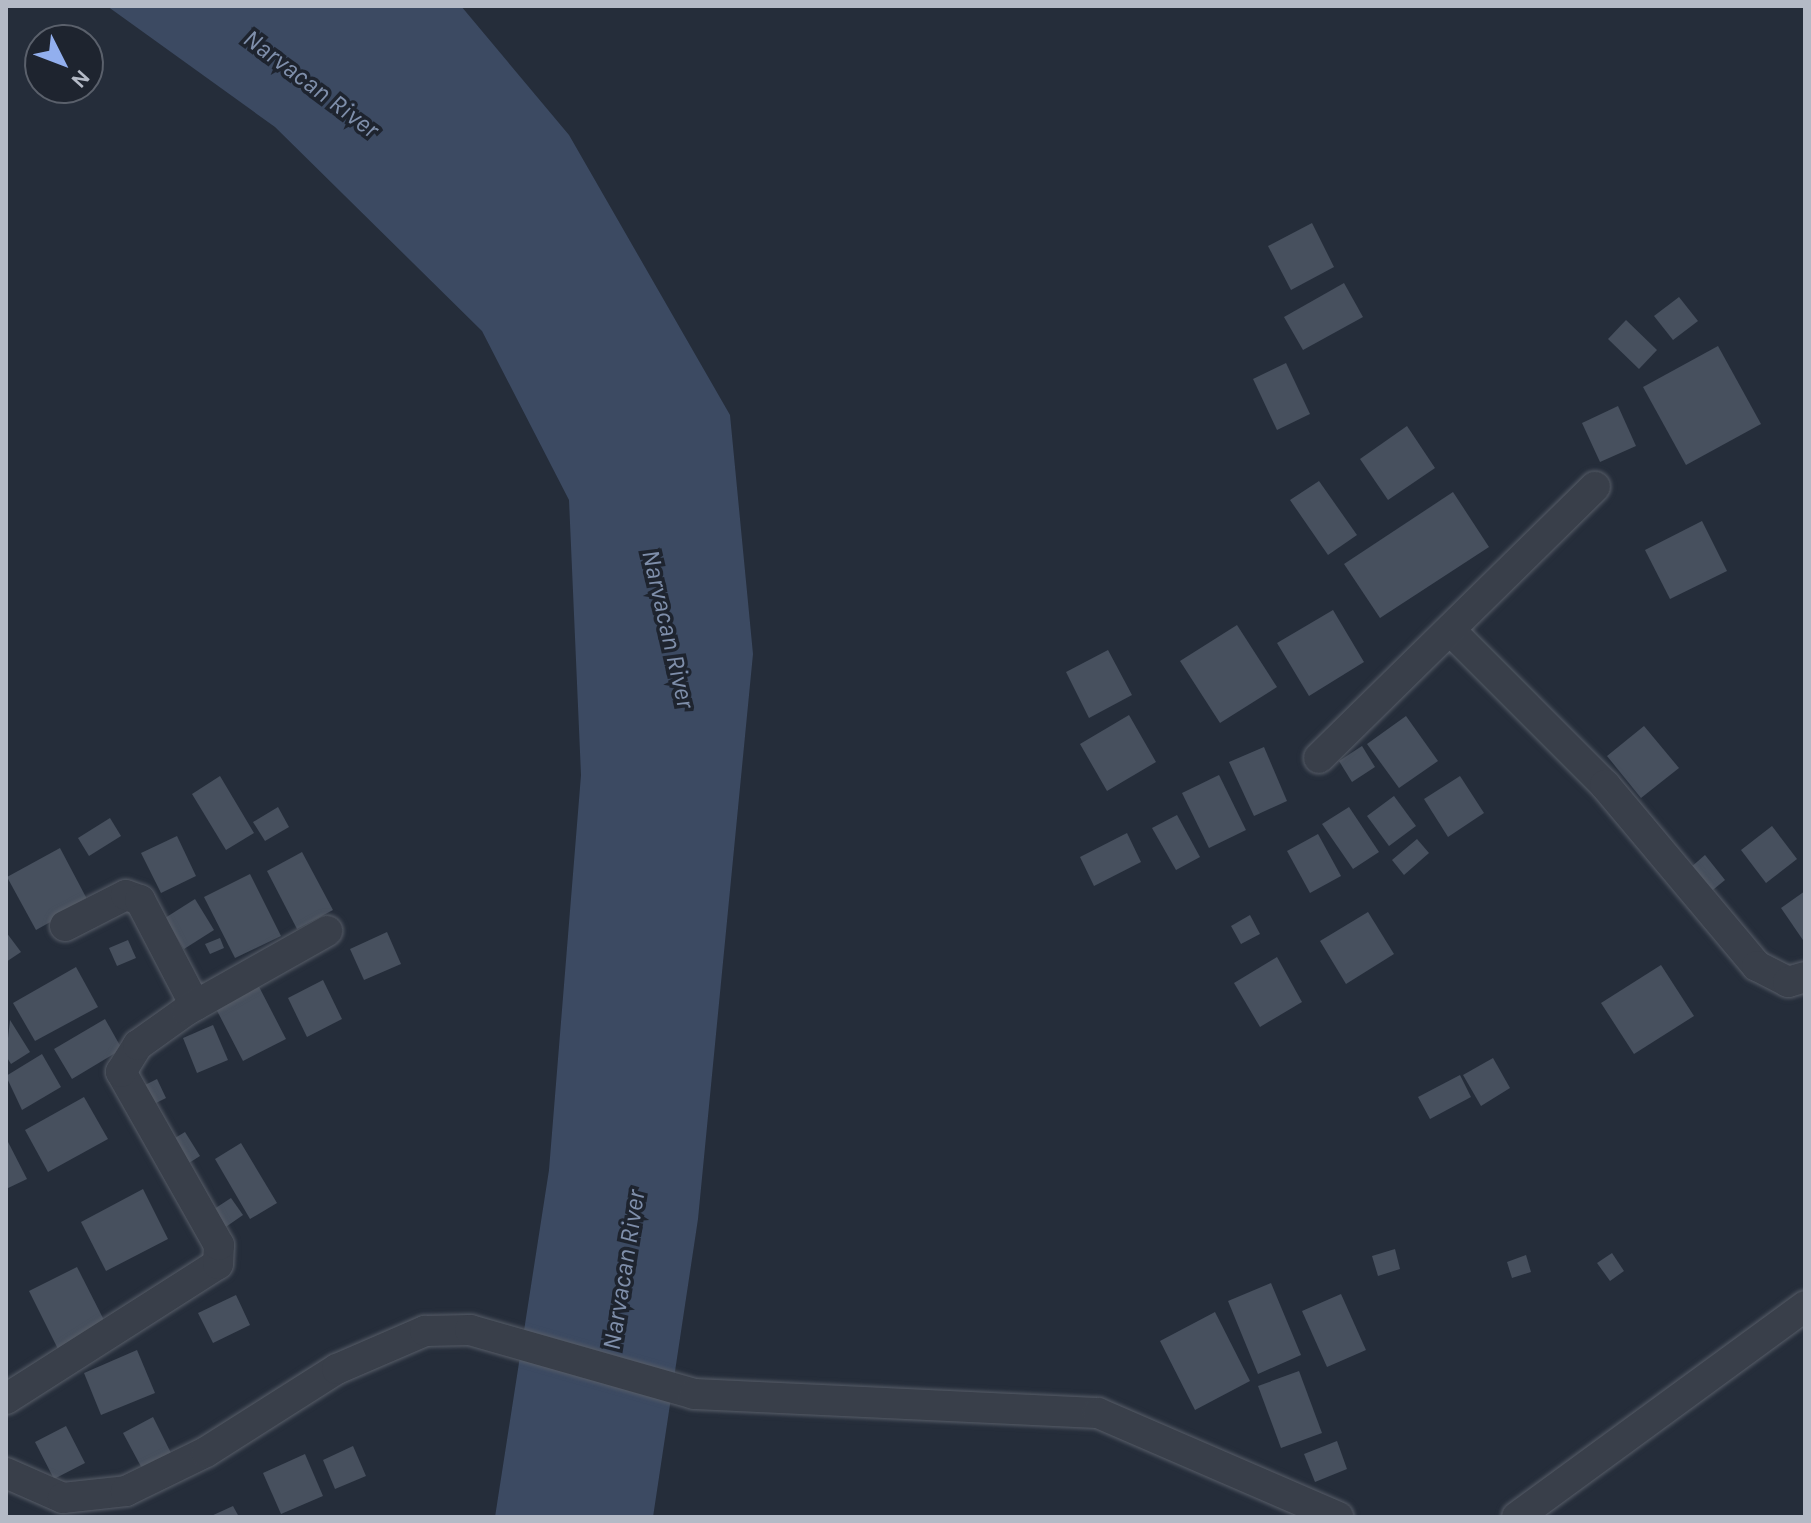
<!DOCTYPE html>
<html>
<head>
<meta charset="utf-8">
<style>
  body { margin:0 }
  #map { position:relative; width:1811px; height:1523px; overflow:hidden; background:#252d3a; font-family:Karla,sans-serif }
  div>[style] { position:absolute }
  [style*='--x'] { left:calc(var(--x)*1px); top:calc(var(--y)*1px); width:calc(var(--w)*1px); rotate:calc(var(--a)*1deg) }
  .water>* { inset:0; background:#3c4a62 }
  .building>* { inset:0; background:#47505e }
  .roads { filter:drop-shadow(0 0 2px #575d68) drop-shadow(0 0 2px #575d68) }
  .street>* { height:30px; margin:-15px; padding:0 15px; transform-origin:15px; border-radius:15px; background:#393f4a }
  span { translate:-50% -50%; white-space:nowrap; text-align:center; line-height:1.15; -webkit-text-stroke:7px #1e242f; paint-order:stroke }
  .water-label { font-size:26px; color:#7f8fab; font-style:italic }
  .frame { position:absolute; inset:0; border:8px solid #b4bac6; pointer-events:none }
  .north { position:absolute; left:24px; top:24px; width:80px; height:80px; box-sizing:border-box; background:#1e242f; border:2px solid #5a606b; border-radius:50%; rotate:132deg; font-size:22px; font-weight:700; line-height:32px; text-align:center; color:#b4bac6 }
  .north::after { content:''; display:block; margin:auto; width:28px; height:36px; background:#92afee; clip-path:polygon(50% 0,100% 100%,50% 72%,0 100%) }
</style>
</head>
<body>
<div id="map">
  <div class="water">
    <div style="clip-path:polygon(107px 6px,461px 6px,569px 135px,730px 415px,753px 654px,698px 1219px,653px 1517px,495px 1517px,549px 1170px,581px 775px,569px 500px,482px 331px,275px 127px)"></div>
  </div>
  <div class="building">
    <div style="clip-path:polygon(1312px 223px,1334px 267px,1291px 290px,1268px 246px)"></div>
    <div style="clip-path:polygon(1344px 283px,1363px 317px,1303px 350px,1284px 317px)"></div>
    <div style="clip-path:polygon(1679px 297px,1698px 321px,1673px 340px,1654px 316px)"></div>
    <div style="clip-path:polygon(1626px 320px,1657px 350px,1639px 369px,1608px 339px)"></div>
    <div style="clip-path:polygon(1718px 346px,1761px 424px,1686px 465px,1643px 387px)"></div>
    <div style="clip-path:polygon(1286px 363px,1310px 414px,1277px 430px,1253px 379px)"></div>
    <div style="clip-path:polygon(1618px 406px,1636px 446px,1600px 462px,1582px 423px)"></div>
    <div style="clip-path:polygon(1407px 426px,1435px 468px,1388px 500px,1360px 459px)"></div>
    <div style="clip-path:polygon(1319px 481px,1357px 535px,1328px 555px,1290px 500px)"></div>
    <div style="clip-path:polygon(1453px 492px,1489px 547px,1380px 618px,1344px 564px)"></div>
    <div style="clip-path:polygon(1702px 521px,1727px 571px,1670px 599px,1645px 550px)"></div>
    <div style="clip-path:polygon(1333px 610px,1364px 662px,1309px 696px,1277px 643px)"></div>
    <div style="clip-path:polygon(1237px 625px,1277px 687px,1220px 723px,1180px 661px)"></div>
    <div style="clip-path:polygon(1108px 650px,1132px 695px,1089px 718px,1066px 672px)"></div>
    <div style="clip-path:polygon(1129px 715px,1156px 762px,1107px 791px,1080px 744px)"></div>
    <div style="clip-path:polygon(1406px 716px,1438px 761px,1399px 788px,1367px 744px)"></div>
    <div style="clip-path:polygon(1644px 726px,1679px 768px,1641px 798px,1607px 756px)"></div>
    <div style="clip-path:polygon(1362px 746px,1375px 767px,1352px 782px,1339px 761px)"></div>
    <div style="clip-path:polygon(1264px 747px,1287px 801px,1254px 816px,1229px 762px)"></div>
    <div style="clip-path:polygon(1219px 775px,1246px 830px,1209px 848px,1182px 793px)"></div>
    <div style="clip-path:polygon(220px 776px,254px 833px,226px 850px,192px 794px)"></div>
    <div style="clip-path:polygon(1460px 776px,1484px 813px,1448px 837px,1424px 799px)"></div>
    <div style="clip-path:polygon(1394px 796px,1416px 826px,1389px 846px,1367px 816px)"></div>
    <div style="clip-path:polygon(278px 807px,289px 827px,265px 841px,253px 822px)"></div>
    <div style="clip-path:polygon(1349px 807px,1379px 852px,1353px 869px,1322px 824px)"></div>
    <div style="clip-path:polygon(1177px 815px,1200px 857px,1176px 870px,1152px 828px)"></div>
    <div style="clip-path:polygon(110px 818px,121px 836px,89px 856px,78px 838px)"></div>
    <div style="clip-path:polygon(1772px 826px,1797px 859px,1766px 883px,1741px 850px)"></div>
    <div style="clip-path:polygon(1127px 833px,1141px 862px,1094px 886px,1080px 857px)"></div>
    <div style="clip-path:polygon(1318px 834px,1341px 876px,1310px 893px,1287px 851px)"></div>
    <div style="clip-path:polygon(177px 836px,196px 876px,161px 893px,141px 853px)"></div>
    <div style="clip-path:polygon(1417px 839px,1429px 853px,1404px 875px,1392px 860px)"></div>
    <div style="clip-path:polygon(60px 848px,88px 901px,36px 930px,7px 877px)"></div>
    <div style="clip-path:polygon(302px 852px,333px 910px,297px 929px,267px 871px)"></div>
    <div style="clip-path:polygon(1705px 855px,1725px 880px,1703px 898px,1683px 874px)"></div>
    <div style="clip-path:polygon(250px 874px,281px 936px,235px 958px,204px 897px)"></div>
    <div style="clip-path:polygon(1805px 891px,1805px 943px,1781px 908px)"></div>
    <div style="clip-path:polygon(195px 899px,214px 930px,184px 949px,165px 918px)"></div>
    <div style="clip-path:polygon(1368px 912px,1394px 954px,1346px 984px,1320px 941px)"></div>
    <div style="clip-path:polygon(1250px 915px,1260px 934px,1241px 944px,1231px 926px)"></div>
    <div style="clip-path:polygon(6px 932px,21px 952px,6px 962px)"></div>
    <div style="clip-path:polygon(387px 932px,401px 964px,364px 980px,350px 949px)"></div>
    <div style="clip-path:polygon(220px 938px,224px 948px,210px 954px,205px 944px)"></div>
    <div style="clip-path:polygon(128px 940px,136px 958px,117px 966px,109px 948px)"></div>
    <div style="clip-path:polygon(1277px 957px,1302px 1002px,1260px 1027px,1234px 983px)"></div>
    <div style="clip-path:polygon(1661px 965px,1694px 1016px,1634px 1054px,1601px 1003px)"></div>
    <div style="clip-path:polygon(76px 967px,98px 1007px,35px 1041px,13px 1003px)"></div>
    <div style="clip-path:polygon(255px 979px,286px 1039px,243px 1061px,212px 1001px)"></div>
    <div style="clip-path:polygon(323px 980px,342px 1019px,307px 1037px,288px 998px)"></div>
    <div style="clip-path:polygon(105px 1019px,122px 1049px,72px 1079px,54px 1049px)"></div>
    <div style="clip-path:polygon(10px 1020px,30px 1052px,11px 1064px,6px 1056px)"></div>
    <div style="clip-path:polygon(213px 1025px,228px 1060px,197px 1073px,183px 1038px)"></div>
    <div style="clip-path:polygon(42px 1054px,61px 1087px,22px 1110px,6px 1076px)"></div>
    <div style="clip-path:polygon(1493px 1058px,1510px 1088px,1481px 1106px,1463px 1075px)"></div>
    <div style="clip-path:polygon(1460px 1075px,1471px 1097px,1430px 1119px,1418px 1097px)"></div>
    <div style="clip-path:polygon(157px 1079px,166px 1098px,150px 1106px,141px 1087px)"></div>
    <div style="clip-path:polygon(84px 1097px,108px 1139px,48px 1172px,25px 1130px)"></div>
    <div style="clip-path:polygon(185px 1132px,200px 1156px,181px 1168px,165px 1144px)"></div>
    <div style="clip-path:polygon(6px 1138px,27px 1179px,6px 1189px)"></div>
    <div style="clip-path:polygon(241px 1143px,277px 1203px,250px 1219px,215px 1159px)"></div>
    <div style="clip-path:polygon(143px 1189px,168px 1239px,106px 1271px,81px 1222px)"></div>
    <div style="clip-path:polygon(231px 1198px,243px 1215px,220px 1231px,208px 1213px)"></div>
    <div style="clip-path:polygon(1395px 1249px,1400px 1269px,1378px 1276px,1372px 1256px)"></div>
    <div style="clip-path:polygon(1612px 1253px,1624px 1271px,1610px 1281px,1597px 1263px)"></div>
    <div style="clip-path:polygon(1526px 1255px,1531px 1272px,1512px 1278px,1507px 1262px)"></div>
    <div style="clip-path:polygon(77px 1267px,107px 1326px,59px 1351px,29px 1291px)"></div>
    <div style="clip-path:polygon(1271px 1283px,1301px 1355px,1258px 1374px,1228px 1301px)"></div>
    <div style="clip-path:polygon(1341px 1294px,1366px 1350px,1327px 1367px,1302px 1311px)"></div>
    <div style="clip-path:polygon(236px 1295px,250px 1325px,213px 1343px,198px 1313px)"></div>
    <div style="clip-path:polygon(1215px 1312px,1250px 1381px,1195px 1410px,1160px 1341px)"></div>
    <div style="clip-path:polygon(137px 1350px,155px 1393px,101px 1415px,84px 1373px)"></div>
    <div style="clip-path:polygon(1299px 1371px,1322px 1433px,1281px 1448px,1258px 1386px)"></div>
    <div style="clip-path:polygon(153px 1417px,174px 1459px,145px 1474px,123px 1433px)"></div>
    <div style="clip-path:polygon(66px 1426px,85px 1463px,54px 1479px,35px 1442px)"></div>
    <div style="clip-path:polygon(1337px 1441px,1347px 1469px,1315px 1482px,1304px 1454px)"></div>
    <div style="clip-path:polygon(353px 1446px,366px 1476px,335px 1489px,323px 1460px)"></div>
    <div style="clip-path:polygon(305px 1454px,323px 1496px,281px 1514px,263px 1473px)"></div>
    <div style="clip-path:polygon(233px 1506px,239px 1517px,209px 1517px)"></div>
  </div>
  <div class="roads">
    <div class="street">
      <div style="--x:1452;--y:632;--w:216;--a:45"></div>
      <div style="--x:1605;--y:785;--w:236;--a:50"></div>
      <div style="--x:1757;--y:966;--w:35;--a:27"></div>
      <div style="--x:1788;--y:982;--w:18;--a:-16"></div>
      <div style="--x:1319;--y:758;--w:387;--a:-44.5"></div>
      <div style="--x:65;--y:926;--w:68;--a:-26.9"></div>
      <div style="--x:126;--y:895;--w:15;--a:20"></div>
      <div style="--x:140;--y:900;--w:119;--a:62.4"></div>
      <div style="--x:6;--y:1399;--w:251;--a:-32.5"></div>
      <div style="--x:218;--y:1264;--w:19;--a:-87"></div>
      <div style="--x:219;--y:1245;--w:199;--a:-119.5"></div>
      <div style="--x:121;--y:1072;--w:32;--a:-58"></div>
      <div style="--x:138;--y:1045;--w:60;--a:-35.5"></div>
      <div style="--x:187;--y:1010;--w:161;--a:-29.4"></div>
      <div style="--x:6;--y:1473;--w:62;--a:23.7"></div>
      <div style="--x:63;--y:1498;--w:63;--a:-6.3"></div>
      <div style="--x:126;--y:1491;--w:89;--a:-26"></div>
      <div style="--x:206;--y:1452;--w:155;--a:-32.4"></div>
      <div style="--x:337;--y:1369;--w:96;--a:-23.4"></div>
      <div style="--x:425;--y:1331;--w:45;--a:-1.3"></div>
      <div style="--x:470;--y:1330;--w:233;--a:15.9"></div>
      <div style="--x:694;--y:1394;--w:404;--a:2.7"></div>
      <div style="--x:1098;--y:1413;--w:262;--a:23.4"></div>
      <div style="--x:1517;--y:1517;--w:357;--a:-36.2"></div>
    </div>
  </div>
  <div class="water-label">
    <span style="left:311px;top:84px;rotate:37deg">Narvacan River</span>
    <span style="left:668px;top:629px;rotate:77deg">Narvacan River</span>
    <span style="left:624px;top:1270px;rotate:-81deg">Narvacan River</span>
  </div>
  <div class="frame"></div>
  <div class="north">N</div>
</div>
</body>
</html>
